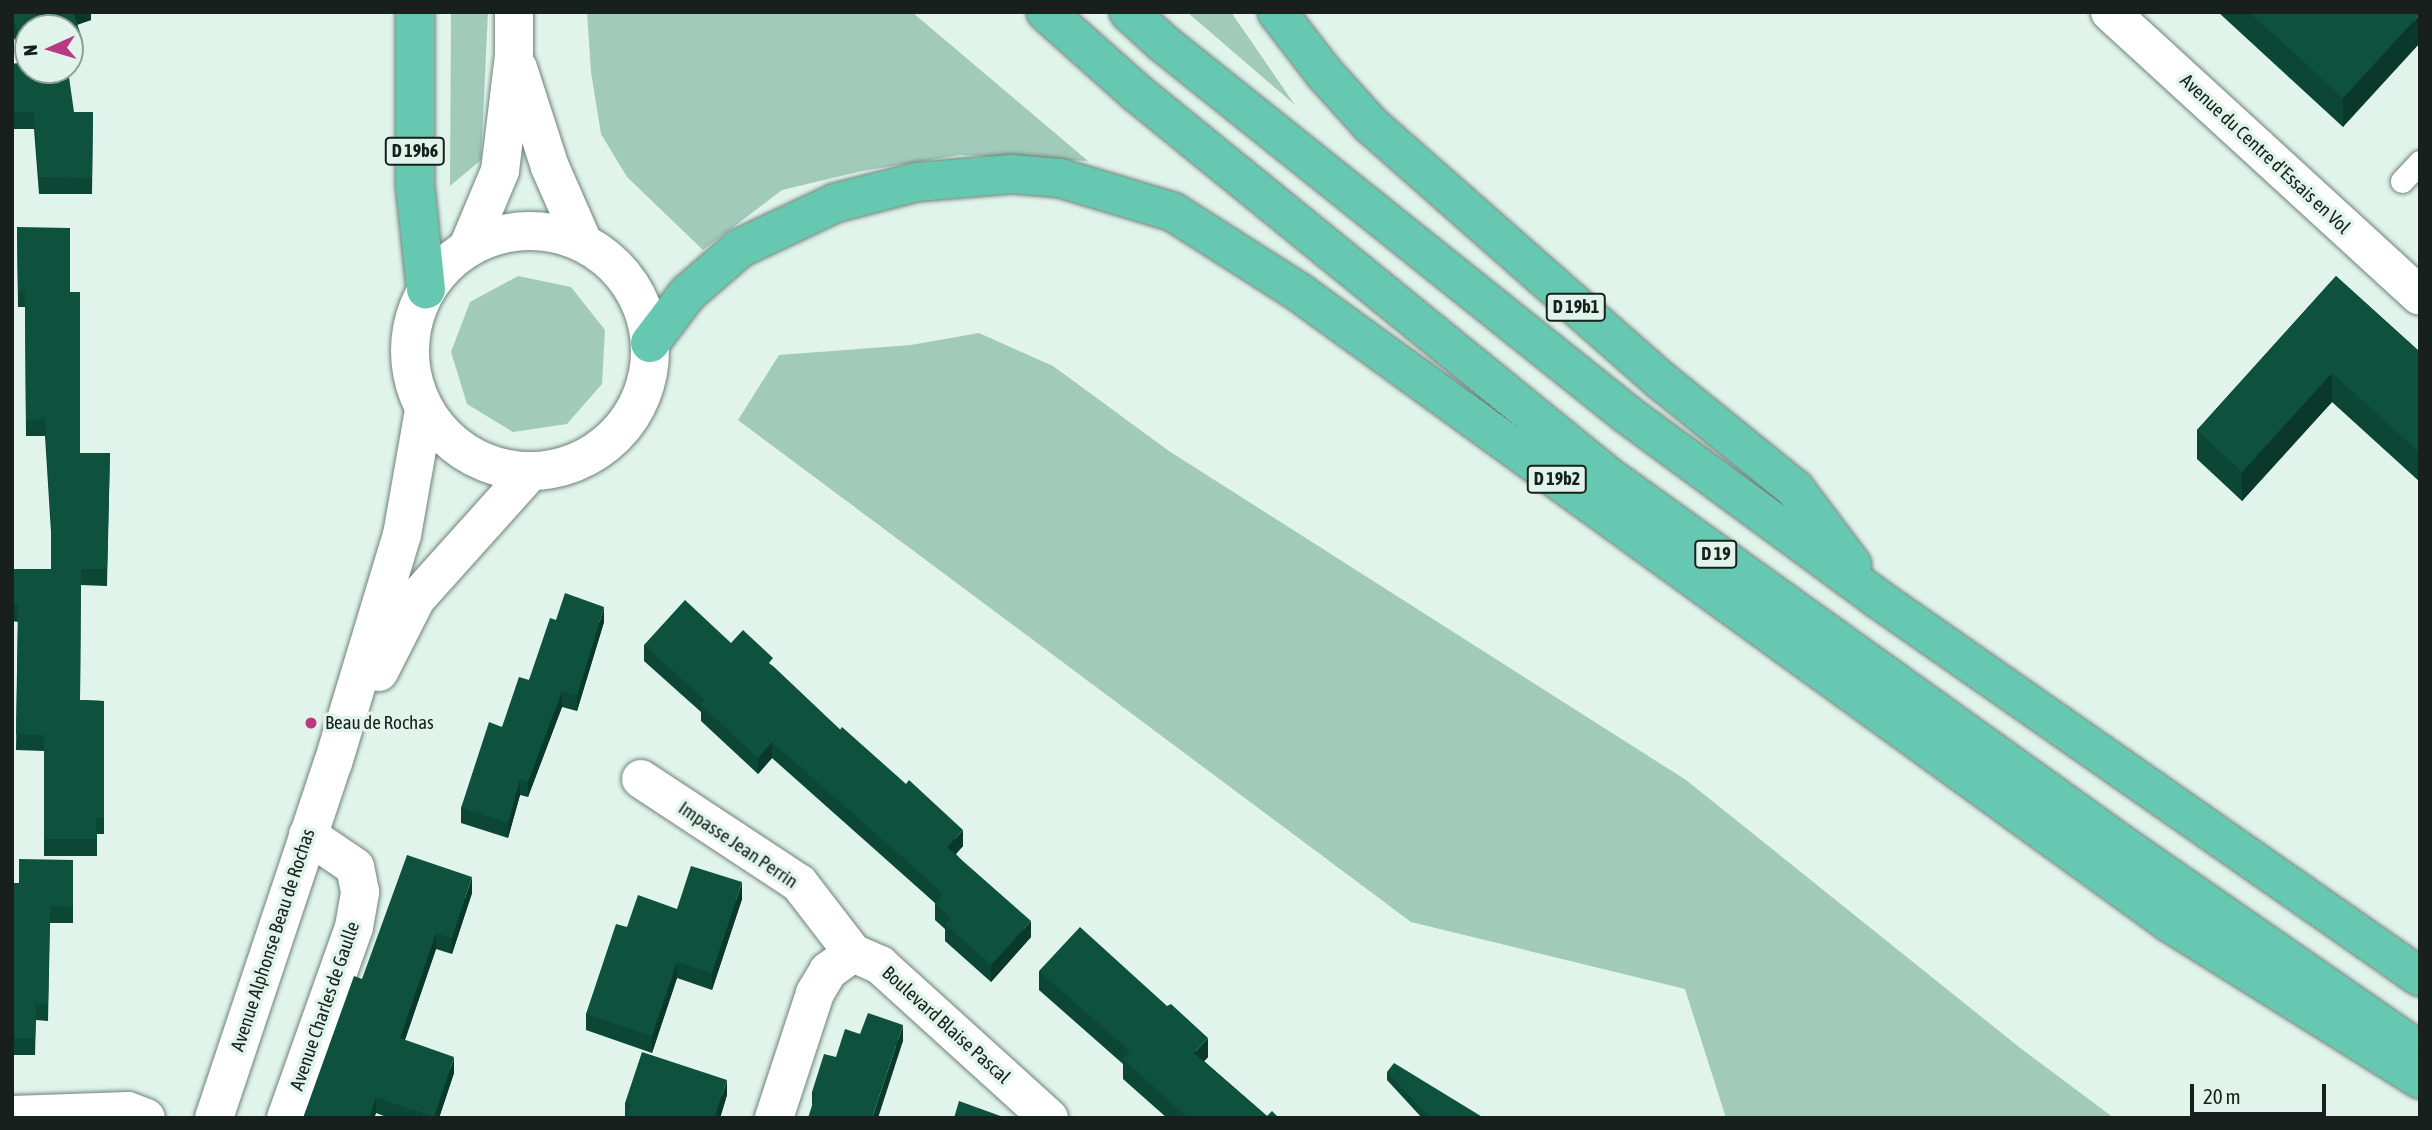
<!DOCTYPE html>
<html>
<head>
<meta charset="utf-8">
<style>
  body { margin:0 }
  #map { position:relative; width:2432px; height:1130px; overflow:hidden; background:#e0f4ec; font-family:"Asap Condensed",sans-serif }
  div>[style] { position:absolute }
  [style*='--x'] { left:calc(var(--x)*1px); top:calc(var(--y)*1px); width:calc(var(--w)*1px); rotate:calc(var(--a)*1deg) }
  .green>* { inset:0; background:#a2caba }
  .roads { filter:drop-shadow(0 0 2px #6f8179) drop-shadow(0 0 2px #6f8179) }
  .lane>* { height:23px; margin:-11.5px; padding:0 11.5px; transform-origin:11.5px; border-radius:11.5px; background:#fff }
  .street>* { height:38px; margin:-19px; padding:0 19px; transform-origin:19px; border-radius:19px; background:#fff }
  .secondary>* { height:38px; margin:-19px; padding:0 19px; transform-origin:19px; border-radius:19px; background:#fff }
  .secondary>.ring { margin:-19px; padding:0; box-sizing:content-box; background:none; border:38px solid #fff; border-radius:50% }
  .primary>* { height:38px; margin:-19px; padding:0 19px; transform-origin:19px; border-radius:19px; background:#66c8b1 }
  .wall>* { inset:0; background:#0c4735 }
  .shaded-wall>* { inset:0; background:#0a392b }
  .building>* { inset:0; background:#0e523e }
  .dots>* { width:19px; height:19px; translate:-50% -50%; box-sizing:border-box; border:4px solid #e0f4ec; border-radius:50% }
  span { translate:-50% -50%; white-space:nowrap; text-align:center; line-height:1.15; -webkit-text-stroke:7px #e0f4ec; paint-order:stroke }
  .shield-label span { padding:2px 5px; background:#e0f4ec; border:2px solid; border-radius:5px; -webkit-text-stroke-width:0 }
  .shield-label { font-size:18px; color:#18201d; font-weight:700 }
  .street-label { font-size:19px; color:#18201d }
  .poi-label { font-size:19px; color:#18201d }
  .left { translate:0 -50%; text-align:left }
  .frame { position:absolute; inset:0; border:14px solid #18201d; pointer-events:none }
  .north { position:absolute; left:14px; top:14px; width:70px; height:70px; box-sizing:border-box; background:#e0f4ec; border:2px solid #909f99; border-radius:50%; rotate:266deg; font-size:19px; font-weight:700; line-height:28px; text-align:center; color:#18201d }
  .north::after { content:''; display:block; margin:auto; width:24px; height:32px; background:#b93984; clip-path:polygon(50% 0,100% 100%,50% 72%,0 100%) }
  .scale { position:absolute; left:2190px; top:1084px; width:136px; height:32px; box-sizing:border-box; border:4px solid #18201d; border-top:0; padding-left:9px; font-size:21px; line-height:24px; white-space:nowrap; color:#18201d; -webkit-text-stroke:5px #e0f4ec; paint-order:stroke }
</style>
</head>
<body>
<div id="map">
  <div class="green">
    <div style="clip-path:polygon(451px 12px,488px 12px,481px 160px,450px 186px)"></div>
    <div style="clip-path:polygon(587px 12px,912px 12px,1088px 161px,960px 155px,862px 171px,782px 190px,703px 250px,627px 177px,601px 134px,591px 72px)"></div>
    <div style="clip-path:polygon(1187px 12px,1231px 12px,1295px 105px)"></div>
    <div style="clip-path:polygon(518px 276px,571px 287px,605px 330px,602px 384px,567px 424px,513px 432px,467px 404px,451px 352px,470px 302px)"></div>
    <div style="clip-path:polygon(979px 333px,1053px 366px,1169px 451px,1686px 780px,2019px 1047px,2114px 1118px,1726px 1118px,1685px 989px,1411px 922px,738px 420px,779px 355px,911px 345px)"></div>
  </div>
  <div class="roads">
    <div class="lane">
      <div style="--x:2402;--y:181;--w:26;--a:-47"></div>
    </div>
    <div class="street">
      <div style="--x:2110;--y:12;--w:420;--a:42.5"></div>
      <div style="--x:641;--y:779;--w:189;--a:33.4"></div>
      <div style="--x:799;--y:883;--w:88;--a:52.4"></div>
      <div style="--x:12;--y:1115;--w:116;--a:-2"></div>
      <div style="--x:128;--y:1111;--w:19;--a:21"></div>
      <div style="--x:286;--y:1118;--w:203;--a:-70.4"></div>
      <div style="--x:354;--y:927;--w:36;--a:-80"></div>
      <div style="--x:360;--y:892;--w:25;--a:-101"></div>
      <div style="--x:355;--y:867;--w:57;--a:-145.8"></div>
      <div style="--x:774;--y:1118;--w:132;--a:-71.8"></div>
      <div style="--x:815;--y:993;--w:26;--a:-59"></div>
      <div style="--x:828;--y:971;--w:31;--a:-36"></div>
      <div style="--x:853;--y:953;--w:30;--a:24"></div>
      <div style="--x:880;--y:965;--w:228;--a:42.2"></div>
    </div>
    <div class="secondary">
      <div style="--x:518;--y:68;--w:104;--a:72.1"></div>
      <div style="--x:550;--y:167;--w:82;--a:66.3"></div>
      <div class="ring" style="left:410px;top:231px;width:202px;height:202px"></div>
      <div style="--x:468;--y:247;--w:82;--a:-67.2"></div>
      <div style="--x:500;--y:171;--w:117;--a:-83.1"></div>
      <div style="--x:514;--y:55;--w:43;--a:-90"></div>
      <div style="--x:379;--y:672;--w:82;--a:-63.1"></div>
      <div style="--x:416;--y:599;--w:171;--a:-48.1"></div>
      <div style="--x:214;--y:1118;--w:374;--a:-71.5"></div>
      <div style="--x:333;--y:763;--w:238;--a:-73.2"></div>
      <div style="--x:402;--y:535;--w:127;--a:-80"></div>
    </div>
    <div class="primary">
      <div style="--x:415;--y:12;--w:173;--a:90"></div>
      <div style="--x:415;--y:185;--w:105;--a:84"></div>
      <div style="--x:1046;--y:12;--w:122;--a:41.7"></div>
      <div style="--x:1137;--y:93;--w:608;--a:39.13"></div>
      <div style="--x:1609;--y:477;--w:635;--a:35.64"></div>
      <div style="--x:2125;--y:847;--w:344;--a:34.7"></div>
      <div style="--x:1129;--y:12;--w:46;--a:42.4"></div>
      <div style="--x:1163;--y:43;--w:595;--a:38.66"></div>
      <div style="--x:1628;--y:415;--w:309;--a:36.3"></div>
      <div style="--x:1877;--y:598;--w:662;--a:34.91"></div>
      <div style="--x:1277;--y:12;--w:77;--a:52.4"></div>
      <div style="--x:1324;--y:73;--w:70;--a:47.9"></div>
      <div style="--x:1371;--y:125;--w:390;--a:41.4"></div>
      <div style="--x:1664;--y:383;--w:169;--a:39"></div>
      <div style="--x:1795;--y:489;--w:95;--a:53.1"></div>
      <div style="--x:650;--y:343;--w:61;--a:-52.9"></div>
      <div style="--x:687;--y:294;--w:70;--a:-41"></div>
      <div style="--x:740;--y:248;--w:105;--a:-25.3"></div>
      <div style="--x:835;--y:203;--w:85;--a:-14.4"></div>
      <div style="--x:917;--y:182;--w:95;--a:-4.8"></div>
      <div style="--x:1012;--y:174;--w:48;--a:4.8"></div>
      <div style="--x:1060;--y:178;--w:118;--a:16.7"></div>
      <div style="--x:1173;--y:212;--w:151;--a:32.5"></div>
      <div style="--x:1300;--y:293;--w:1074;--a:35.91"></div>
      <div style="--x:2170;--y:923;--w:295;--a:32"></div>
    </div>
  </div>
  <div class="wall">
    <div style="clip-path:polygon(12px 12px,91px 12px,91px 20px,77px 25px,83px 57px,28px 28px,28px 70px,74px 112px,93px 112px,92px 194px,39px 194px,34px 129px,14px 129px,12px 115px,12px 64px,23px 63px,12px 32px)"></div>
    <div style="clip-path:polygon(2218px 12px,2420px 12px,2343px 127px)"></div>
    <div style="clip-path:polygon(17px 227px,70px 292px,80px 453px,110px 453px,107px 586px,81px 585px,80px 700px,104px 701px,104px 834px,97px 834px,97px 856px,44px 856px,44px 751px,16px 750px,18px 622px,12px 621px,12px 569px,51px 569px,51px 532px,45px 436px,26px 436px,25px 307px,18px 307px)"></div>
    <div style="clip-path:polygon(2336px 276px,2420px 352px,2420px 482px,2332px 402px,2242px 501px,2197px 459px,2197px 430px)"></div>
    <div style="clip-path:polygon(556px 620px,604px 622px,577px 711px,562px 707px,528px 797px,520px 795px,508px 838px,461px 823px,461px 808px,502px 727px,529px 680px)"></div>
    <div style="clip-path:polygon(731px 643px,773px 666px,963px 846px,956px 854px,1031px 937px,991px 982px,945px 941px,945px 929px,935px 920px,935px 903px,772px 758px,758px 774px,701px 721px,701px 712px,644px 661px,644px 645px)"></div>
    <div style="clip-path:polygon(73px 860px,73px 923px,50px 923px,48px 1021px,36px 1020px,35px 1055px,12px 1055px,12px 883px,19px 883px)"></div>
    <div style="clip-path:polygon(472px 893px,452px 954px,436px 949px,405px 1040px,454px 1073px,439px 1118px,389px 1118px,376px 1113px,374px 1118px,303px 1118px,362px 979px)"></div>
    <div style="clip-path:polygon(742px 899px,712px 990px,677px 978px,652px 1053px,586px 1030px,586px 1014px,627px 927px,677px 909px)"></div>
    <div style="clip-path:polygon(1039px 971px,1208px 1057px,1204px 1061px,1267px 1116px,1279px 1118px,1167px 1118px,1123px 1079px,1123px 1064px,1039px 990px)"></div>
    <div style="clip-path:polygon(860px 1034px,903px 1041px,812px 1105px,812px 1092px,836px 1057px)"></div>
    <div style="clip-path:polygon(1387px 1072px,1484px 1118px,1422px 1118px,1387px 1080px)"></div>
    <div style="clip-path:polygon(727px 1095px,720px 1118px,625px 1118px,625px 1103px)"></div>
  </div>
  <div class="shaded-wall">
    <div style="clip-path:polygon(72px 12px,91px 12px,91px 20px,72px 26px)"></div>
    <div style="clip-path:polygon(2420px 14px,2420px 43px,2343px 127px,2343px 98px)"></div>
    <div style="clip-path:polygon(83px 41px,83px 57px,70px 62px,70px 46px)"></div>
    <div style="clip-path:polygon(2332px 373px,2332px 402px,2242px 501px,2242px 472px)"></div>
    <div style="clip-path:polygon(604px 607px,604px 622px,577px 711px,577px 696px)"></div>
    <div style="clip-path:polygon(562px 691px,562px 707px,528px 797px,528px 782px)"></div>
    <div style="clip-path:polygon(772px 742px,772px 758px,758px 774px,758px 758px)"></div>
    <div style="clip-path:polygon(520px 779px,520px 795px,508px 838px,508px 823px)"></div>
    <div style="clip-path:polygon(963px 830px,963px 846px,947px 863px,947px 847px)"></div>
    <div style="clip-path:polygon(472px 877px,472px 893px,452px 954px,452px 938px)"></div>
    <div style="clip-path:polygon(742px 882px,742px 899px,712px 990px,712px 973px)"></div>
    <div style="clip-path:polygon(1031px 921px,1031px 937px,991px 982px,991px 965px)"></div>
    <div style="clip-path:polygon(436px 933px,436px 949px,400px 1054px,400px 1038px)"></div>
    <div style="clip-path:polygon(677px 962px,677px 978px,652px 1053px,652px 1036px)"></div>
    <div style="clip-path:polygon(903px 1025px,903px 1041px,878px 1118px,872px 1118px)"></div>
    <div style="clip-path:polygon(1208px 1038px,1208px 1057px,1194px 1072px,1194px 1053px)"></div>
    <div style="clip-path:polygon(454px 1057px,454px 1073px,439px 1118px,434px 1118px)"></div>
    <div style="clip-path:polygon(727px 1080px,727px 1095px,720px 1118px,714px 1118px)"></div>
    <div style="clip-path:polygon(376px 1097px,376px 1113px,374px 1118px,369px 1118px)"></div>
  </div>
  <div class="building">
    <div style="clip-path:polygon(12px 12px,73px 12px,83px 41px,70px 46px,70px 28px,28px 28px,28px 59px,12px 16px)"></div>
    <div style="clip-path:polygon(2249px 12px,2420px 12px,2420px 14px,2343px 98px)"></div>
    <div style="clip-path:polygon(28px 62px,28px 70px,68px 70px,74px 112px,93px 112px,92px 178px,39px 177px,34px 112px,14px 112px,12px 99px,12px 64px)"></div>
    <div style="clip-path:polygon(17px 227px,70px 228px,70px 292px,80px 292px,80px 453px,110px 453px,107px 569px,81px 569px,80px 700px,104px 701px,104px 818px,96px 818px,97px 839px,44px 839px,44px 735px,16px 734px,18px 605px,12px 605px,12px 569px,51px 569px,51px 518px,45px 419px,26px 420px,25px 291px,18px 291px)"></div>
    <div style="clip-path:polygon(2336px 276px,2420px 352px,2420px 453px,2332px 373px,2242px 472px,2197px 430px)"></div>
    <div style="clip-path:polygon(565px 593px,604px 607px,577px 696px,562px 691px,528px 782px,520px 779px,508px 823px,461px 808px,489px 722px,502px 727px,519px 677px,529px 680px,550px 618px,556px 620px)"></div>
    <div style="clip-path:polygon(685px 600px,731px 643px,743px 630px,773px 658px,769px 663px,840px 730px,842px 727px,906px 784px,909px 780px,963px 830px,947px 847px,1031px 921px,991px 965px,945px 924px,951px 918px,935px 903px,944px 894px,772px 742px,758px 758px,701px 705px,705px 700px,644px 645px)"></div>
    <div style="clip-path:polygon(407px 855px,472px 877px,452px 938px,436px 933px,400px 1038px,454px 1057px,434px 1117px,376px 1097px,369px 1118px,303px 1118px,354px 976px,362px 979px)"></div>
    <div style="clip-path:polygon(19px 859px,73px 860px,73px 907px,50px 906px,48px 1005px,36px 1004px,35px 1038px,12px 1038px,12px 883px,19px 883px)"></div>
    <div style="clip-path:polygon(691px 866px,742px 882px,712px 973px,677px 962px,652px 1036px,586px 1014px,616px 924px,627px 927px,638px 895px,677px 909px)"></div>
    <div style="clip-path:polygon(1080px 927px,1167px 1006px,1171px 1004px,1208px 1038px,1194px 1053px,1267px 1116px,1272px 1111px,1279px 1118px,1184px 1118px,1186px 1116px,1123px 1059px,1130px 1051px,1039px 971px)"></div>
    <div style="clip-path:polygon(868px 1013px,903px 1025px,872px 1118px,808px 1118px,816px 1093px,812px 1092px,824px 1054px,836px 1057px,845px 1029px,860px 1034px)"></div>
    <div style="clip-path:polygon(642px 1052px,727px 1080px,714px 1118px,626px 1118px,631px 1104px,625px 1103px)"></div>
    <div style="clip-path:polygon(1394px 1063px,1484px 1118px,1430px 1118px,1387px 1072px)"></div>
    <div style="clip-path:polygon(959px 1101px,1006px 1118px,954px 1118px)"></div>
  </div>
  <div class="dots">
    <div style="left:311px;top:723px;background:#b93984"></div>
  </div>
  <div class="shield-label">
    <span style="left:415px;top:151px">D 19b6</span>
    <span style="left:1576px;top:307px">D 19b1</span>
    <span style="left:1557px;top:479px">D 19b2</span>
    <span style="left:1716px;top:554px">D 19</span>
  </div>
  <div class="street-label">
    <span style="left:2265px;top:154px;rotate:43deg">Avenue du Centre d'Essais en Vol</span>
    <span style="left:738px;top:845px;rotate:34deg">Impasse Jean Perrin</span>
    <span style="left:273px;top:940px;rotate:-72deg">Avenue Alphonse Beau de Rochas</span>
    <span style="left:325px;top:1006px;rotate:-71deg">Avenue Charles de Gaulle</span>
    <span style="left:946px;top:1025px;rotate:42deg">Boulevard Blaise Pascal</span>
  </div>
  <div class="poi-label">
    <span class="left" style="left:325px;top:723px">Beau de Rochas</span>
  </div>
  <div class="frame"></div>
  <div class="north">N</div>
  <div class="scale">20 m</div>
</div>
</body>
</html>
